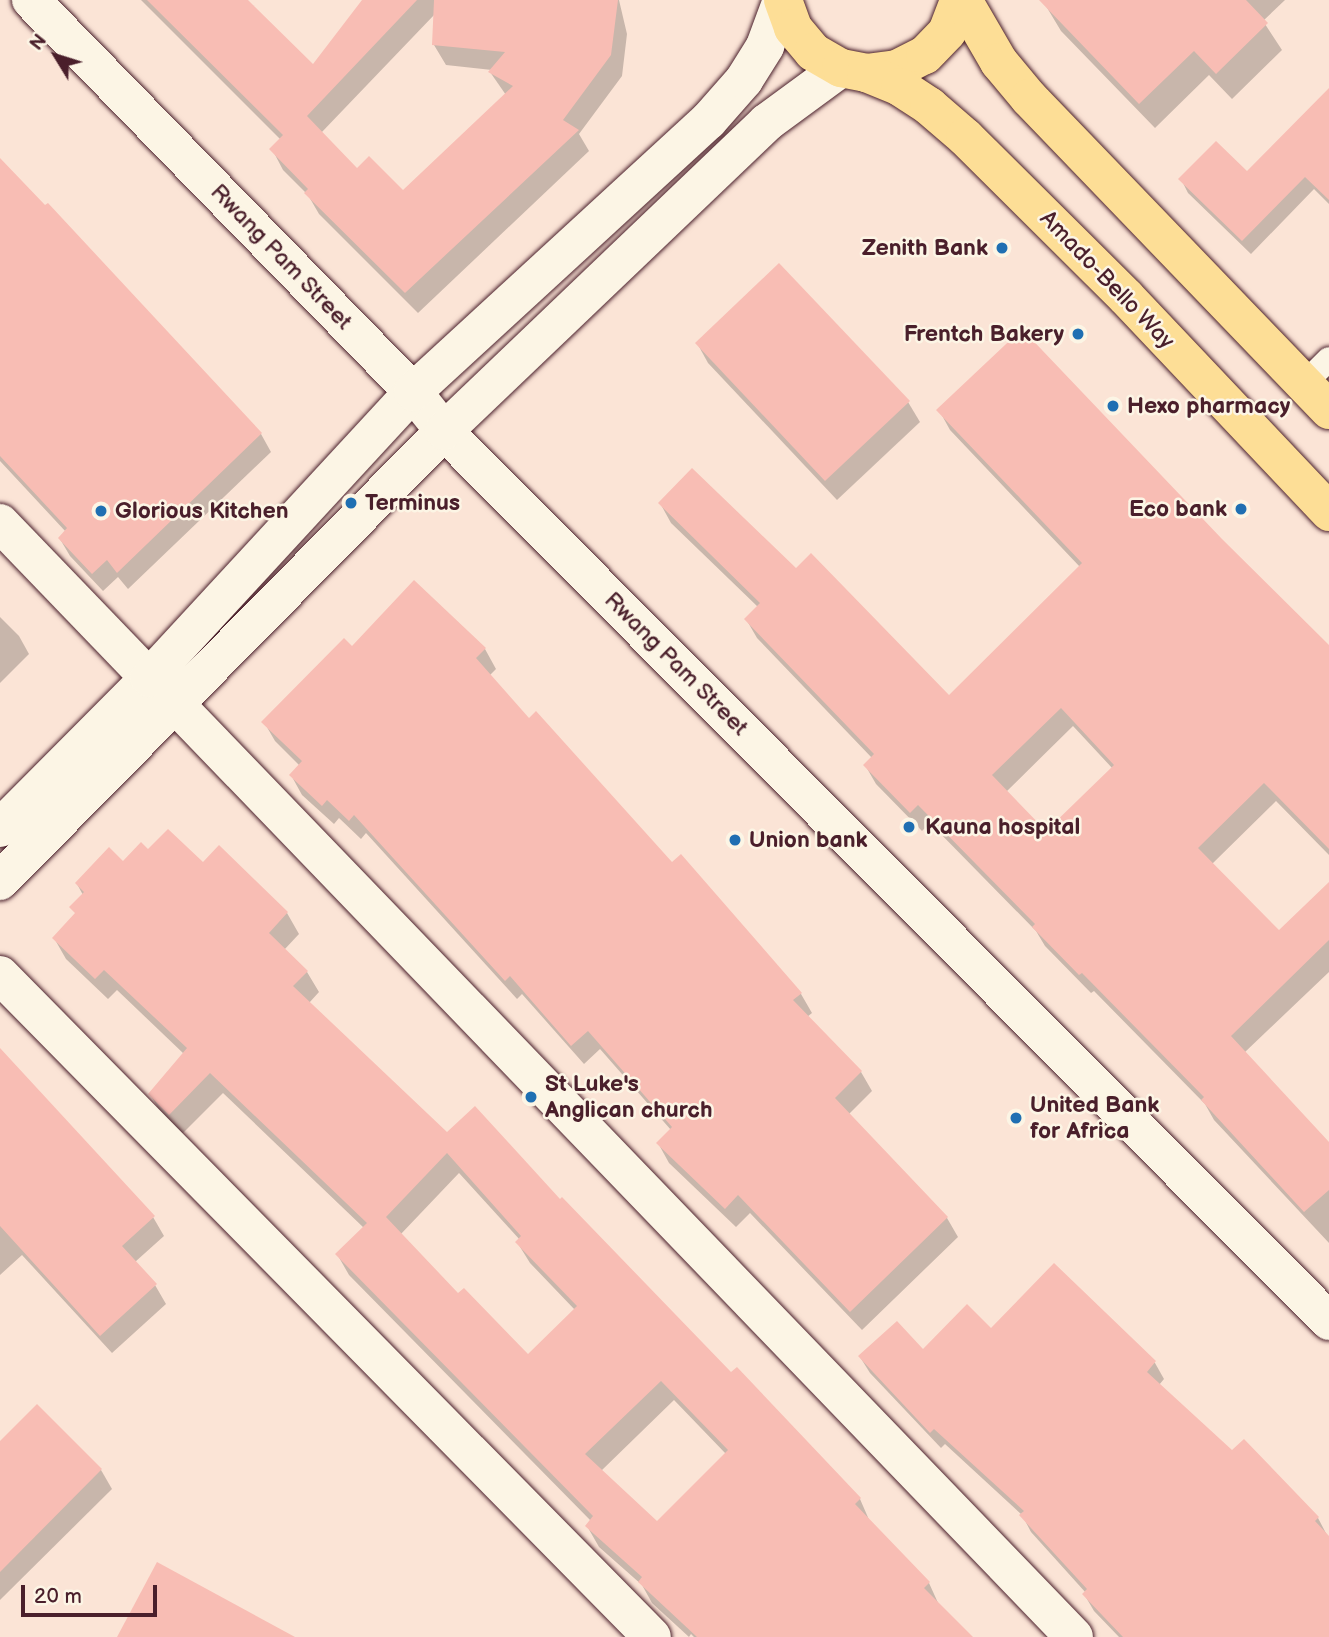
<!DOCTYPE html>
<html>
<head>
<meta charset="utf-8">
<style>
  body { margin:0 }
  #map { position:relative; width:1329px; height:1637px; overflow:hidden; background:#fbe4d6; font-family:"Balsamiq Sans",sans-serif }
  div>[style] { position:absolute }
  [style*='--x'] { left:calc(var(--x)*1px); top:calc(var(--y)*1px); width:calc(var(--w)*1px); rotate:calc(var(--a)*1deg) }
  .shadow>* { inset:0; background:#0003 }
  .building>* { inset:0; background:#f8bdb4 }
  .roads { filter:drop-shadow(0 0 2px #4a1f2b) drop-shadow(0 0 2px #4a1f2b) }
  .lane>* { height:24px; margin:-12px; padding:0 12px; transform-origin:12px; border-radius:12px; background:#fcf5e5 }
  .street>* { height:38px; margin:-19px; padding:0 19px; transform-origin:19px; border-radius:19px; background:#fcf5e5 }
  .secondary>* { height:38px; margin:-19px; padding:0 19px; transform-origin:19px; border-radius:19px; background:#fcf5e5 }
  .primary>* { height:38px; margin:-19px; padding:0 19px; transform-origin:19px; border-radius:19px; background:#fdde96 }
  .dots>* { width:19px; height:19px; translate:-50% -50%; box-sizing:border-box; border:4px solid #fcf5e5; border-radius:50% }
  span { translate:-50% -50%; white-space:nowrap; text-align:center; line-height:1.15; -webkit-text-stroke:5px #fcf5e5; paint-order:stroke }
  .poi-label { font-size:23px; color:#4a1f2b; font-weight:700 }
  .right { translate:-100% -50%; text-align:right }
  .left { translate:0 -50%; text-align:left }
  .street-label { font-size:23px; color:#4a1f2b }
  .north { position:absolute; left:21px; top:21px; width:70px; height:70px; -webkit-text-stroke:5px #fcf5e5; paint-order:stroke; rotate:308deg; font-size:19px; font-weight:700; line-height:28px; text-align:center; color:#4a1f2b }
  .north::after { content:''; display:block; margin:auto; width:24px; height:32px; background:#4a1f2b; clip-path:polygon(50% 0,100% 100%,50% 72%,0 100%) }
  .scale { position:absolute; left:21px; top:1585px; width:136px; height:32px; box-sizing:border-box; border:4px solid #4a1f2b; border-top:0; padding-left:9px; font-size:21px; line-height:24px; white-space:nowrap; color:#4a1f2b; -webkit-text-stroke:5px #fcf5e5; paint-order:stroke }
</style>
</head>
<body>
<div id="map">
  <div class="shadow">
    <div style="clip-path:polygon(evenodd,141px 0,246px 0,313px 67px,364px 0,619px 0,627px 34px,622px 76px,579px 134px,589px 151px,418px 313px,319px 214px,308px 195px,283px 170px,272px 149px,281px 140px,141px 0,435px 14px,434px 45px,446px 65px,492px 70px,490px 72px,506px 95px,403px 193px,357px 170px,321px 133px,435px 14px)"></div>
    <div style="clip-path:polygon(1052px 0,1285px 0,1263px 21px,1282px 50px,1232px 99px,1209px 75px,1155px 128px,1061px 31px,1046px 6px)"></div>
    <div style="clip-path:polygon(1329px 118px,1329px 204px,1314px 189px,1251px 254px,1188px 193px,1181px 179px,1247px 174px)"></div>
    <div style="clip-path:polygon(0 161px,261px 434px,271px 452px,128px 589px,118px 577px,103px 591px,70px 556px,60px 539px,66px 532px,0 461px)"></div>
    <div style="clip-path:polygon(697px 343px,908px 402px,920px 422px,837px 500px,708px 363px)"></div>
    <div style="clip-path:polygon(evenodd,939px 410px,1157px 474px,1329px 649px,1329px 855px,1276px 801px,1212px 864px,1279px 933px,1329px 885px,1329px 972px,1244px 1053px,1329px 1144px,1329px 1243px,1214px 1120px,1205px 1104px,1094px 991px,1091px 993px,1045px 946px,1036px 931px,930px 823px,922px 831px,876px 784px,865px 765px,872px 758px,757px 638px,746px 619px,758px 607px,671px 523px,660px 503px,796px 570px,949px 697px,1080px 567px,950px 430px,939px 410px,1073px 726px,1113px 769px,1046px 834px,1006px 792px,1073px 726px)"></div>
    <div style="clip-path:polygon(0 617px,19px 636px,29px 654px,0 683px)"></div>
    <div style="clip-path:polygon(352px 648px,485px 649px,496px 669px,489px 676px,529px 721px,801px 994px,812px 1013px,807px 1017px,861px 1072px,872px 1091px,848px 1115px,947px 1218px,958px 1237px,862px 1330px,750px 1213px,736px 1227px,669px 1163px,658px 1143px,671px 1130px,600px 1049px,584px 1064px,522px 994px,517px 999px,366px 833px,361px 839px,339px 818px,334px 824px,302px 795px,291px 775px,300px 766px,275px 741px,264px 722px)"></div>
    <div style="clip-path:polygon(evenodd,219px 848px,287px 913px,299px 934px,284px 950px,307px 972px,319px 992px,309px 1003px,447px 1135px,560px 1201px,731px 1375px,860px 1499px,870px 1522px,929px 1583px,939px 1605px,971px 1637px,694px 1637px,691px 1634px,689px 1637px,652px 1603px,642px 1585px,599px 1547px,587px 1526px,591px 1521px,349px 1275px,337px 1254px,364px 1228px,223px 1093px,181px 1135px,162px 1115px,150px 1094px,184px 1054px,117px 990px,108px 999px,66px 959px,54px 938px,76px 915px,83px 895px,77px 884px,148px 852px,203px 864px,219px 848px,459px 1173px,520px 1240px,517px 1242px,530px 1263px,575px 1310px,528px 1356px,458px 1296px,400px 1235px,459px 1173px,219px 848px,674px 1400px,726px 1454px,657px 1524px,601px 1471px,674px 1400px)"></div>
    <div style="clip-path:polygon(0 1051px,153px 1217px,164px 1236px,135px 1262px,155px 1285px,166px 1304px,112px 1353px,22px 1255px,0 1275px)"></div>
    <div style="clip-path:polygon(1054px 1266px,1155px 1363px,1164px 1379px,1159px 1385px,1232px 1453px,1318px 1518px,1329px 1539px,1329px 1637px,1119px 1637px,1094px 1611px,1084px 1594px,1086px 1593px,1031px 1532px,1022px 1515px,945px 1444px,941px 1448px,870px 1373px,860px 1357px,923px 1351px,991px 1331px)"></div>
    <div style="clip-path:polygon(37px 1406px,101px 1470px,112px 1489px,0 1600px,0 1443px)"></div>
  </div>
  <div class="building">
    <div style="clip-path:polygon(147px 0,248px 0,313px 64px,362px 0,417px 0,307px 116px,357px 168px,369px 156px,403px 190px,513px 86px,488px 72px,505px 52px,432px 45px,434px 0,618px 0,611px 55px,563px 120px,579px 130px,405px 293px,304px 193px,308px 189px,269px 149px,283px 135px)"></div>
    <div style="clip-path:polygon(1039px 0,1246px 0,1268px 23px,1216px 74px,1194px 51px,1139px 104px)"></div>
    <div style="clip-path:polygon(1329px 88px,1329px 200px,1305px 177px,1242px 241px,1178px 179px,1216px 141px,1247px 171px)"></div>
    <div style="clip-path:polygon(0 158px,45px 205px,48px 203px,262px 433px,117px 573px,107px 560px,92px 574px,58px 538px,67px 528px,0 456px)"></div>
    <div style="clip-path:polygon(779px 263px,910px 401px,825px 481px,695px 343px)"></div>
    <div style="clip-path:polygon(evenodd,1022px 329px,1222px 539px,1329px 645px,1329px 849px,1264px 783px,1198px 848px,1279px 930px,1329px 882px,1329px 940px,1231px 1036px,1329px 1142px,1329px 1190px,1304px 1212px,1201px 1100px,1204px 1097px,1082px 973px,1079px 975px,1032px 927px,1035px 924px,918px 805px,910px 813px,863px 765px,874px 754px,744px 619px,760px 603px,658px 503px,692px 468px,796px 568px,811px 553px,949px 695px,1082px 563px,936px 410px,1022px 329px,1061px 708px,1114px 765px,1046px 831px,992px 775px,1061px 708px)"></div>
    <div style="clip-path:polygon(414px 580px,486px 648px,476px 658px,529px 718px,536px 711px,672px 862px,681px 854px,802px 993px,793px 1000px,862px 1071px,835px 1098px,948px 1217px,850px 1312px,738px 1195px,725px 1209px,656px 1143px,672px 1127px,588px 1031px,571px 1046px,510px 976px,505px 981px,354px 815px,349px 821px,327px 800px,322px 806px,289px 775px,302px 761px,261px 722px,344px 638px,352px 646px)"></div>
    <div style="clip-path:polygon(evenodd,168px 829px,203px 862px,219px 845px,288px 912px,269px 933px,308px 971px,293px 986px,447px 1132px,475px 1106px,560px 1199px,562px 1197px,731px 1372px,737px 1367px,861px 1498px,855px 1504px,930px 1582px,924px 1588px,973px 1637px,697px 1637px,638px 1582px,642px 1577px,585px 1526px,593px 1516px,335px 1254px,367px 1223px,210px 1073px,169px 1115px,148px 1094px,187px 1048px,104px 970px,95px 979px,52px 938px,75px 913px,69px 907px,84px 892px,75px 883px,109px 847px,123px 861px,141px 842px,148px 849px,168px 829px,447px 1153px,521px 1236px,515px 1242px,577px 1306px,528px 1354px,464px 1288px,458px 1293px,386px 1217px,447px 1153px,168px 829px,661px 1381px,728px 1450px,657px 1521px,585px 1454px,661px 1381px)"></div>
    <div style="clip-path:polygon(0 1048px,155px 1216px,122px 1246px,157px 1284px,100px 1336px,0 1226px)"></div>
    <div style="clip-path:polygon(1054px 1263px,1156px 1361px,1147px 1372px,1232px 1450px,1244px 1439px,1319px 1517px,1315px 1521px,1329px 1536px,1329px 1637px,1123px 1637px,1082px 1594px,1087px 1589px,1019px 1515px,1024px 1511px,934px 1429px,930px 1433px,858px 1356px,897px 1321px,923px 1349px,967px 1304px,991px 1328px)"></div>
    <div style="clip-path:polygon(37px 1404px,102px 1469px,0 1572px,0 1441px)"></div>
    <div style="clip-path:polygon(157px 1562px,295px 1637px,117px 1637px)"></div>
  </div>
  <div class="roads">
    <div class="lane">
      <div style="--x:1304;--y:384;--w:35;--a:-45"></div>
    </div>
    <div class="street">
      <div style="--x:31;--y:0;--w:547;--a:45.74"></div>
      <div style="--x:413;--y:392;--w:50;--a:51.5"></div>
      <div style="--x:444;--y:431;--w:1255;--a:45.16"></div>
      <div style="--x:0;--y:523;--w:215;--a:46.1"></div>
      <div style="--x:176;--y:705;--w:1294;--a:46.06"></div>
      <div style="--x:0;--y:975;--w:929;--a:45.44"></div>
    </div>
    <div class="secondary">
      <div style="--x:0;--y:828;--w:211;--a:-45.2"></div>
      <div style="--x:149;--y:678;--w:389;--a:-47.3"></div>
      <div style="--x:413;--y:392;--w:401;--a:-42.6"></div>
      <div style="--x:708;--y:121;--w:55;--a:-48.7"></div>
      <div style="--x:744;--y:80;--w:40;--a:-58"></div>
      <div style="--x:765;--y:46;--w:49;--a:-69.7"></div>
      <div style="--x:0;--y:881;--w:632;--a:-45.38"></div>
      <div style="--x:444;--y:431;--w:446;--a:-43.7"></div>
      <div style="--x:766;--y:123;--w:93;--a:-36.3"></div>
    </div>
    <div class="primary">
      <div style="--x:783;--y:0;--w:30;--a:70"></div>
      <div style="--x:793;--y:28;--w:31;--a:50"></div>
      <div style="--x:813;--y:52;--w:32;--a:30"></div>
      <div style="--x:841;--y:68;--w:25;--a:11"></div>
      <div style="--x:866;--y:73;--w:31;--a:-7"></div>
      <div style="--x:897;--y:69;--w:31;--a:-27"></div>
      <div style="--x:925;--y:55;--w:32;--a:-46"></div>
      <div style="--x:947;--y:32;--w:34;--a:-69"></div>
      <div style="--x:963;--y:0;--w:72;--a:59.9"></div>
      <div style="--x:999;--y:62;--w:47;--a:50.2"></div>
      <div style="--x:1029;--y:98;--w:433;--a:46.1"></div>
      <div style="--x:866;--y:73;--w:37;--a:22"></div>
      <div style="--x:900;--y:87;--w:35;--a:33"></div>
      <div style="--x:929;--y:106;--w:48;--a:40.7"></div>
      <div style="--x:965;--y:137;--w:227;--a:44.8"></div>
      <div style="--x:1126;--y:297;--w:296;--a:46.6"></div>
    </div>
  </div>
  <div class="dots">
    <div style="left:1002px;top:248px;background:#1f6fb2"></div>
    <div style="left:1078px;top:334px;background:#1f6fb2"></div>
    <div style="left:1113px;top:406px;background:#1f6fb2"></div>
    <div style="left:351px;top:503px;background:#1f6fb2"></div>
    <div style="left:1241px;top:509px;background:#1f6fb2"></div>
    <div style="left:101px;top:511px;background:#1f6fb2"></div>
    <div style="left:909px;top:827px;background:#1f6fb2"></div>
    <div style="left:735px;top:840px;background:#1f6fb2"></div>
    <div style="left:531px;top:1097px;background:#1f6fb2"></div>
    <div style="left:1016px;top:1118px;background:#1f6fb2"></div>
  </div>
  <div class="poi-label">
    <span class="right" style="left:988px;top:248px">Zenith Bank</span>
    <span class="right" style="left:1064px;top:334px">Frentch Bakery</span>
    <span class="left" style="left:1127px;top:406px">Hexo pharmacy</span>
    <span class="left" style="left:365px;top:503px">Terminus</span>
    <span class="right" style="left:1227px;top:509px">Eco bank</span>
    <span class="left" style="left:115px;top:511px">Glorious Kitchen</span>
    <span class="left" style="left:925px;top:827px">Kauna hospital</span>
    <span class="left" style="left:749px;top:840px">Union bank</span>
    <span class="left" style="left:545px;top:1097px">St Luke's<br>Anglican church</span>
    <span class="left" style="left:1030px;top:1118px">United Bank<br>for Africa</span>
  </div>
  <div class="street-label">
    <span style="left:281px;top:257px;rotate:46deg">Rwang Pam Street</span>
    <span style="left:1107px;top:280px;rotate:46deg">Amado-Bello Way</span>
    <span style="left:676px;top:664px;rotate:45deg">Rwang Pam Street</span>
  </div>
  <div class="north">N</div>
  <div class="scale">20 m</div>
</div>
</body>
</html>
